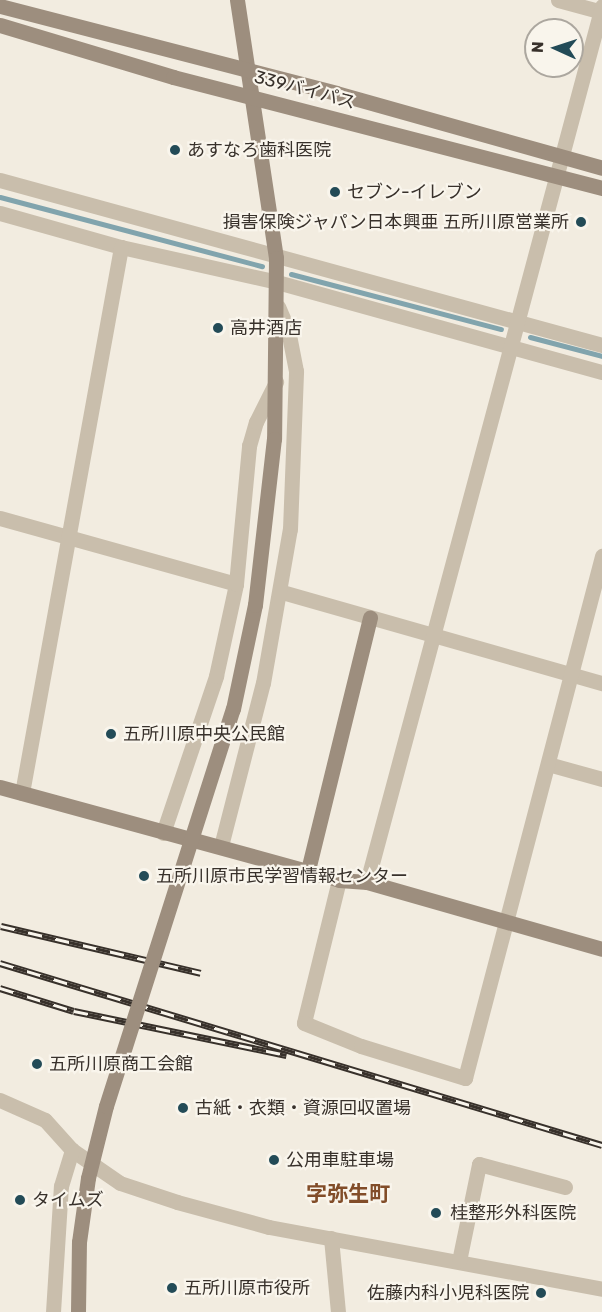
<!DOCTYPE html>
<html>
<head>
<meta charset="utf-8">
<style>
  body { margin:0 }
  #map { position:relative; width:602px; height:1312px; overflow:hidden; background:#f2ece0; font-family:Rubik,"Noto Sans JP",sans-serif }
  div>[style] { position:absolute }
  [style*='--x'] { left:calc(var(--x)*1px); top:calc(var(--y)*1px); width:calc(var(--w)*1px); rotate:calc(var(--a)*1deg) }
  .stream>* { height:5px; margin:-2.5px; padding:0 2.5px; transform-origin:2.5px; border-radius:2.5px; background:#81a4ad }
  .street>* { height:15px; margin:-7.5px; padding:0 7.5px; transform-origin:7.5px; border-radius:7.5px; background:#c9beac }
  .secondary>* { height:15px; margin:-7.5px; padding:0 7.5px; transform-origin:7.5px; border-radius:7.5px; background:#9d8e7e }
  .rail>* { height:7px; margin-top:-3.5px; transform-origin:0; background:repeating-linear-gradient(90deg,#f9f5ec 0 14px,#38312b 0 28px); box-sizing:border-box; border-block:2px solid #38312b }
  .secondary-bridge>* { height:15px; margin:-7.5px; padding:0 7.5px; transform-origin:7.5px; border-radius:7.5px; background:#9d8e7e }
  .dots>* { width:16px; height:16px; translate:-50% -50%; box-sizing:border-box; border:3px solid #f9f5ec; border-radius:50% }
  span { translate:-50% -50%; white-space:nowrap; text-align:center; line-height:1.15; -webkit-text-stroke:4.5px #f9f5ec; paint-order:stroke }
  .street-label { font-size:18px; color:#38312b }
  .poi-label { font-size:18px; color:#38312b }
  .left { translate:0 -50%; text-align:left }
  .right { translate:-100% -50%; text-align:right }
  .quarter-label { font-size:21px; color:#824d29; font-weight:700 }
  .north { position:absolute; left:524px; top:18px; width:60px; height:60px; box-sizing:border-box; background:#f9f5ec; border:2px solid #aca79f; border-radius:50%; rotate:273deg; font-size:16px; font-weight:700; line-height:24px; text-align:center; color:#38312b }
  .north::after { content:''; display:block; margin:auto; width:21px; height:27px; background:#234b57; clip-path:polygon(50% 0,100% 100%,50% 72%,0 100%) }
</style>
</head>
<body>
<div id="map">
  <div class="stream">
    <div style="--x:0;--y:197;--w:271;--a:14.8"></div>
    <div style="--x:291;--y:274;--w:217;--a:14.7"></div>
    <div style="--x:530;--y:337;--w:74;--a:14.8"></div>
  </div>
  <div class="street">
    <div style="--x:558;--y:0;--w:46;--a:15.3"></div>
    <div style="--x:0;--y:180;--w:624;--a:15.33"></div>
    <div style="--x:0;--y:213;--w:126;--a:15.7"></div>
    <div style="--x:121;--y:247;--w:160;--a:12.6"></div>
    <div style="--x:277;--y:282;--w:337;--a:15.5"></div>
    <div style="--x:0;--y:518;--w:245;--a:15.6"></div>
    <div style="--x:282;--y:592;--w:333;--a:15.9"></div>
    <div style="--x:548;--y:764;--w:56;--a:15.5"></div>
    <div style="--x:22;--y:793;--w:555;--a:-79.72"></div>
    <div style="--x:163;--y:833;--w:166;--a:-71.3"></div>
    <div style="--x:216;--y:676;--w:94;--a:-77.7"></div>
    <div style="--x:236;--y:584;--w:139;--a:-84.6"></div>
    <div style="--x:249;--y:446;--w:25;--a:-74"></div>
    <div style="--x:256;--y:422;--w:45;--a:-63.4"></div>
    <div style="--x:221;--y:846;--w:168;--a:-75.6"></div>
    <div style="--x:263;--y:683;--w:156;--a:-80.1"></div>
    <div style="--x:290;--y:529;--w:158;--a:-87.8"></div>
    <div style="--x:296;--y:371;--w:42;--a:-101"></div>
    <div style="--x:288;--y:330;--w:25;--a:-113"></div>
    <div style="--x:339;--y:880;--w:147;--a:103.8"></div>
    <div style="--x:304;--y:1023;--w:61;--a:22"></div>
    <div style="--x:361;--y:1046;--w:109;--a:17.1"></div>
    <div style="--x:465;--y:1078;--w:540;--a:-75.29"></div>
    <div style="--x:367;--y:882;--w:907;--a:-74.98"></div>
    <div style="--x:0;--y:1100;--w:49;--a:24"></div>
    <div style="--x:45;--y:1120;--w:40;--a:48"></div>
    <div style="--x:72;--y:1150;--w:58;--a:34.5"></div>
    <div style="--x:120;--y:1183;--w:60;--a:18.4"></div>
    <div style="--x:177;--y:1202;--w:95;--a:15.2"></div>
    <div style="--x:269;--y:1227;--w:339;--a:10.5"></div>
    <div style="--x:331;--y:1238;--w:74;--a:84.6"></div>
    <div style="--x:459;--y:1261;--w:99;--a:-78.3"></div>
    <div style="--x:479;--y:1164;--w:89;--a:15"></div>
    <div style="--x:53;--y:1312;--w:126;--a:-86.4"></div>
    <div style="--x:61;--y:1186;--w:38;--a:-73"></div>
  </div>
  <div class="secondary">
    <div style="--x:237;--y:0;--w:261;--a:81.4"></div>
    <div style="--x:276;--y:258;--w:181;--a:90.6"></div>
    <div style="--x:0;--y:6;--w:347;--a:14.5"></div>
    <div style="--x:336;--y:93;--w:276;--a:15.7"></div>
    <div style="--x:0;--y:25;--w:181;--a:16.7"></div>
    <div style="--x:173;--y:77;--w:443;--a:14.5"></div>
    <div style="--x:0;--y:787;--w:352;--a:15.3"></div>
    <div style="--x:339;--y:880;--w:28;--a:4"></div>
    <div style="--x:367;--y:882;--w:244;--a:15.9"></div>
    <div style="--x:308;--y:870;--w:260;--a:-76.2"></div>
  </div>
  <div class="rail">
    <div style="--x:1;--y:926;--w:205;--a:13.2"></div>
    <div style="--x:0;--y:963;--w:629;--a:16.82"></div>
    <div style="--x:0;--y:988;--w:77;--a:17.3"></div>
    <div style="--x:74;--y:1011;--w:217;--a:11.7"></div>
  </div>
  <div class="secondary-bridge">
    <div style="--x:78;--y:1312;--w:70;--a:-89.2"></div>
    <div style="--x:79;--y:1242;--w:65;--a:-82"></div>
    <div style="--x:88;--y:1178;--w:74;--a:-76"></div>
    <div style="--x:106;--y:1106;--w:417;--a:-72.3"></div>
    <div style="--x:233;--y:709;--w:106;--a:-78.1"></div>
    <div style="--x:255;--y:605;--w:167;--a:-83.5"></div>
  </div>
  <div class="dots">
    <div style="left:175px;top:150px;background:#234b57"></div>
    <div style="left:335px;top:192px;background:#234b57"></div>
    <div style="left:581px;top:222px;background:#234b57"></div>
    <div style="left:218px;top:328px;background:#234b57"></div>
    <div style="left:111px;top:734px;background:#234b57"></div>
    <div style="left:144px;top:876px;background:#234b57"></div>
    <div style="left:37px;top:1064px;background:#234b57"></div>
    <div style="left:183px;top:1108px;background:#234b57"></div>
    <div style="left:274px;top:1160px;background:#234b57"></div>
    <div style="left:20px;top:1200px;background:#234b57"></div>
    <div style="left:436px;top:1213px;background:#234b57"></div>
    <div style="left:172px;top:1288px;background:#234b57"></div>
    <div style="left:541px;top:1293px;background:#234b57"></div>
  </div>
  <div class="street-label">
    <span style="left:305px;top:90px;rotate:15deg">339バイパス</span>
  </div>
  <div class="poi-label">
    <span class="left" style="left:187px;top:150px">あすなろ歯科医院</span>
    <span class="left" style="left:347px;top:192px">セブン-イレブン</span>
    <span class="right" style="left:569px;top:222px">損害保険ジャパン日本興亜 五所川原営業所</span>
    <span class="left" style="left:230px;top:328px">高井酒店</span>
    <span class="left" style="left:123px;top:734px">五所川原中央公民館</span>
    <span class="left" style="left:156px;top:876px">五所川原市民学習情報センター</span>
    <span class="left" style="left:49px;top:1064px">五所川原商工会館</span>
    <span class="left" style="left:195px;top:1108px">古紙・衣類・資源回収置場</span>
    <span class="left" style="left:286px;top:1160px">公用車駐車場</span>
    <span class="left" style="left:32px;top:1200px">タイムズ</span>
    <span class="left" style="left:450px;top:1213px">桂整形外科医院</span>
    <span class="left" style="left:184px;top:1288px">五所川原市役所</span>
    <span class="right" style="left:529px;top:1293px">佐藤内科小児科医院</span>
  </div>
  <div class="quarter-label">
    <span style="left:348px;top:1194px">字弥生町</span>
  </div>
  <div class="north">N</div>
</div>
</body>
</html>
